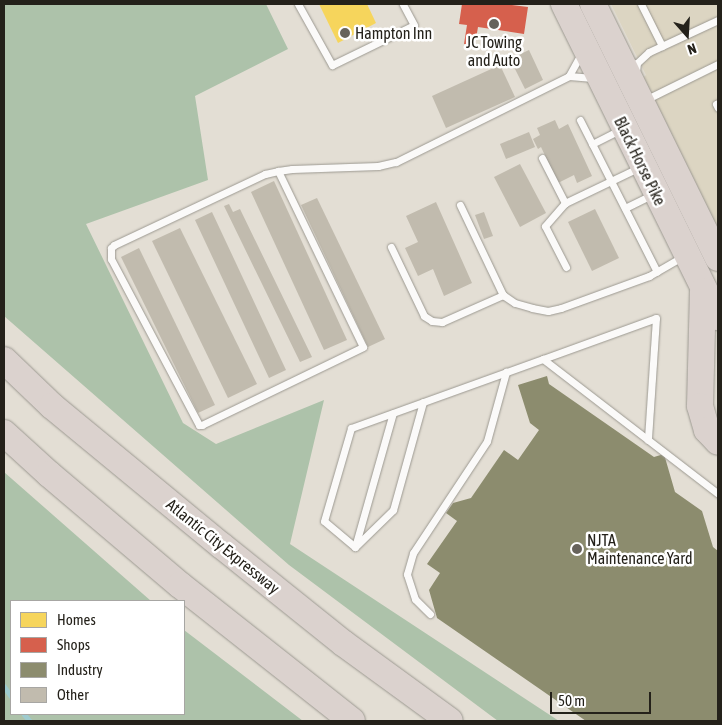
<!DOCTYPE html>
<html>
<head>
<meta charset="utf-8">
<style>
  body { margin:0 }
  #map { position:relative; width:722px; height:725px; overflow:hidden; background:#e3ded4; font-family:"Asap Condensed",sans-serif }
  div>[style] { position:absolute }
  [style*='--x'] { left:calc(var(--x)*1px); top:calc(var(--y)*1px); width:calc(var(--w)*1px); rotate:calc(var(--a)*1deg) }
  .built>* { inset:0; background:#dcd5c2 }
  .forest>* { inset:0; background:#adc2aa }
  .homes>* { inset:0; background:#f6d55c }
  .shops>* { inset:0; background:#d6604d }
  .industry>* { inset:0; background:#8c8c6e }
  .stream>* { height:4.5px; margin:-2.25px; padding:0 2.25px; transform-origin:2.25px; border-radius:2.25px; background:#9ecbcf }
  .building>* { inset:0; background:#c1bbae }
  .roads { filter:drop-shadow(0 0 1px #9c9991) drop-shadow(0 0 1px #9c9991) }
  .lane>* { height:7px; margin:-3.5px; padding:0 3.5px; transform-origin:3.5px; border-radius:3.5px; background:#fbfaf9 }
  .highway>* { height:26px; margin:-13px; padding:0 13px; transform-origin:13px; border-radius:13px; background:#dbd2ce }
  .dots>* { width:14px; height:14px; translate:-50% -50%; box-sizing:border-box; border:2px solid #fff; border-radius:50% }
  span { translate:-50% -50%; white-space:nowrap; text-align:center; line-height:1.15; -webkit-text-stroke:5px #fff; paint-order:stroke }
  .poi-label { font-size:16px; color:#24211a }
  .left { translate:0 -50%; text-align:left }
  .street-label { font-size:16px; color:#24211a }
  .frame { position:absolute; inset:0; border:5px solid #24211a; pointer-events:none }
  .legend { position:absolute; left:10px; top:600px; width:175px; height:115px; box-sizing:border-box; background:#fff; border:1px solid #a7a6a3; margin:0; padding:6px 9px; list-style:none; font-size:15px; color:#24211a }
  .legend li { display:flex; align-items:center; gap:10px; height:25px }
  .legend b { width:25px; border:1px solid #a7a6a3 }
  .north { position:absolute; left:662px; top:10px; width:50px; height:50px; -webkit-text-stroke:4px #fff; paint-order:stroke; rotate:161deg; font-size:14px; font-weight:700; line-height:20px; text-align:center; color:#24211a }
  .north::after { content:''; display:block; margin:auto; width:18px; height:22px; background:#24211a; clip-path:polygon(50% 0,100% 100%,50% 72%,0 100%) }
  .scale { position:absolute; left:550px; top:692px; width:101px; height:22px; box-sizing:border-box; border:2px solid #24211a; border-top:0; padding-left:6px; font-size:15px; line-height:18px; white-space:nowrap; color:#24211a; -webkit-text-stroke:4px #fff; paint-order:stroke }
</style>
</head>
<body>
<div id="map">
  <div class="built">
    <div style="clip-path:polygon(611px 4px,718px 4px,718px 258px,633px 87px,646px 75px)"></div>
  </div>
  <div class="forest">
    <div style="clip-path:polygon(4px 4px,266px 4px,288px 49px,195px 96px,208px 180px,86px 224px,183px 423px,216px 444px,324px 400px,290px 544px,559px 721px,498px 721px,289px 565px,4px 316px)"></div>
    <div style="clip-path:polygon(4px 472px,151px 601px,11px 601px,11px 714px,184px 714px,184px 630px,303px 721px,4px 721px)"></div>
  </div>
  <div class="homes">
    <div style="clip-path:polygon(319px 4px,367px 4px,376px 23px,338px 43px)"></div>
  </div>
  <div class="shops">
    <div style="clip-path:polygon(462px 4px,503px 4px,528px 7px,524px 34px,478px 27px,475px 45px,464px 44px,467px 25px,459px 24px)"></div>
  </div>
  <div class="industry">
    <div style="clip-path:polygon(547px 376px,549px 384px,654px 457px,664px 454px,675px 492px,702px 511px,713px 547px,718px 551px,718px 721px,586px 721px,437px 618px,429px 590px,440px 573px,427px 564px,457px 521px,446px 513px,453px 503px,471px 498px,504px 450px,518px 460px,539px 430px,530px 423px,518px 385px)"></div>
  </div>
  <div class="stream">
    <div style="--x:4;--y:686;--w:12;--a:55"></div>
    <div style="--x:24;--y:714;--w:9;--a:49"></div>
  </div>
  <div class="building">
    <div style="clip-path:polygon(529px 50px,543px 80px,525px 89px,510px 59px)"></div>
    <div style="clip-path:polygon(500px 65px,515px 97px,446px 128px,432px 96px)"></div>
    <div style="clip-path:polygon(555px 120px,559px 129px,568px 124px,592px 176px,577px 183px,574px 175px,558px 183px,541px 147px,538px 149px,533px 139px,540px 135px,537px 128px)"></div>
    <div style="clip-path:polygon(529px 132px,535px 147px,506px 159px,500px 144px)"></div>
    <div style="clip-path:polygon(520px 164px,546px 213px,520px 227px,494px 177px)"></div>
    <div style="clip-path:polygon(274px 181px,347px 340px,324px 350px,251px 192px)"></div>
    <div style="clip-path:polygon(317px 198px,385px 339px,368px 347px,301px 205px)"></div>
    <div style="clip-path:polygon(436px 202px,472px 283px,444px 296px,433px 269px,418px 276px,405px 248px,418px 242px,406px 216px)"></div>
    <div style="clip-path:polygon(229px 204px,233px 212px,240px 209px,312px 357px,300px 362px,224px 206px)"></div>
    <div style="clip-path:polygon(595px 209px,619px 258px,592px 271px,568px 222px)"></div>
    <div style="clip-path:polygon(212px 212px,286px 370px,269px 378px,195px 220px)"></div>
    <div style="clip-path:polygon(484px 212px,493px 236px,484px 239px,475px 215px)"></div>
    <div style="clip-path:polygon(180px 228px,257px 384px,228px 398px,152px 241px)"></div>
    <div style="clip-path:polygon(139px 248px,215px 405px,198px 413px,121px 257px)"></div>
  </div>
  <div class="roads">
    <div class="lane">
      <div style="--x:298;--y:4;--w:70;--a:60.9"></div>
      <div style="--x:332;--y:65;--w:91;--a:-26"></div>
      <div style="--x:414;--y:25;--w:24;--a:-118"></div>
      <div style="--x:641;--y:4;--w:47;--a:63.4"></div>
      <div style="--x:581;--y:54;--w:25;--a:119"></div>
      <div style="--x:569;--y:76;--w:24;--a:5"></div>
      <div style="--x:636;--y:72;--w:9;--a:-84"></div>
      <div style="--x:637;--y:63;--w:16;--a:-43"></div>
      <div style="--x:649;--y:52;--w:76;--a:-24.9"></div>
      <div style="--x:645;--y:100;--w:81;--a:-26.3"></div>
      <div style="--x:718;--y:103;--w:2;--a:153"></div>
      <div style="--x:716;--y:104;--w:4;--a:63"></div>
      <div style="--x:580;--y:120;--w:170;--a:63.1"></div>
      <div style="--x:592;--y:144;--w:33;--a:-27"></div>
      <div style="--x:542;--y:158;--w:51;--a:62.9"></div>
      <div style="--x:278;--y:171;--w:195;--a:64.2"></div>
      <div style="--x:363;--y:347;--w:179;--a:154.2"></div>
      <div style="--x:202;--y:425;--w:3;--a:180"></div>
      <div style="--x:199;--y:425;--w:188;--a:-117.9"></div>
      <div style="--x:111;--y:259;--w:11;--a:-90"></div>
      <div style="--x:111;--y:248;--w:4;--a:-45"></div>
      <div style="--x:114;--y:245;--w:167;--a:-25.2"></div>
      <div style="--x:265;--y:174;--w:13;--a:-13"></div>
      <div style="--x:278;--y:171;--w:14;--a:-8"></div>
      <div style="--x:292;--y:169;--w:86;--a:-2"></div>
      <div style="--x:378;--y:166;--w:18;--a:-13"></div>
      <div style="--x:396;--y:162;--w:193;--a:-26.4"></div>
      <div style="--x:460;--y:205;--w:100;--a:64.5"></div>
      <div style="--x:503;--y:295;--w:14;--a:34"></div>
      <div style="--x:515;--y:303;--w:18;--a:16"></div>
      <div style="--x:532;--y:308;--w:16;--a:11"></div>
      <div style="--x:548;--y:311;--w:13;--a:-13"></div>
      <div style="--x:561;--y:308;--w:94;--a:-20"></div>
      <div style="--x:649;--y:276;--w:38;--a:-30"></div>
      <div style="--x:625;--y:208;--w:32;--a:-26"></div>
      <div style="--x:391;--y:247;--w:76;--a:64.4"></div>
      <div style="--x:424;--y:316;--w:9;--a:32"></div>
      <div style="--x:432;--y:321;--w:10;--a:6"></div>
      <div style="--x:442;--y:322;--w:67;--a:-23.9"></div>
      <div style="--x:566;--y:267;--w:46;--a:-117.1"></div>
      <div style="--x:545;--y:226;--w:30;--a:-49"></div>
      <div style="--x:565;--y:203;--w:83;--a:-25.6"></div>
      <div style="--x:543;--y:359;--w:120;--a:-19.9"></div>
      <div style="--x:656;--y:318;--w:122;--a:93.8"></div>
      <div style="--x:423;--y:402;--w:112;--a:105.5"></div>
      <div style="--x:393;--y:510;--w:53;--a:135.8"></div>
      <div style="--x:355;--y:547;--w:40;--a:-140"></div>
      <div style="--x:324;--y:521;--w:97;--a:-73.8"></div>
      <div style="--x:351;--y:428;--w:204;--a:-19.8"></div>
      <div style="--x:543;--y:359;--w:221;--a:37.6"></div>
      <div style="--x:355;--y:547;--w:139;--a:-74.2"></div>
      <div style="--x:430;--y:614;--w:21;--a:-135"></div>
      <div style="--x:415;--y:599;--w:26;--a:-108"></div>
      <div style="--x:407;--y:574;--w:22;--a:-74"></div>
      <div style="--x:413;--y:553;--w:134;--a:-56.5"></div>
      <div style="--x:487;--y:441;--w:72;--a:-74.6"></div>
    </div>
    <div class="highway">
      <div style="--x:564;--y:4;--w:349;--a:63.8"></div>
      <div style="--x:593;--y:4;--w:283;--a:63.8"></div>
      <div style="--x:703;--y:291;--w:115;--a:91.5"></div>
      <div style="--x:700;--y:406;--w:25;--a:74"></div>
      <div style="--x:707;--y:430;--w:16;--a:47"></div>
      <div style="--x:4;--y:360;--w:66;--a:43.8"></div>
      <div style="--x:52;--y:406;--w:220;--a:39.5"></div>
      <div style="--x:222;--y:546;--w:155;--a:38.7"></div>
      <div style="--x:343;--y:643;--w:132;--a:36.1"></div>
      <div style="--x:4;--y:433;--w:61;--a:42.3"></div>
      <div style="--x:49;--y:474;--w:172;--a:40.3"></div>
      <div style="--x:180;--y:585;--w:219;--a:38.3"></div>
    </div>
  </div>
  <div class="dots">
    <div style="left:494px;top:24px;background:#67635b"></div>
    <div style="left:345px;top:33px;background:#67635b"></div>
    <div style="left:577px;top:549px;background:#67635b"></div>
  </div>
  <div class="poi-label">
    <span class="left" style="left:355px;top:33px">Hampton Inn</span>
    <span style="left:494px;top:51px">JC Towing<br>and Auto</span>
    <span class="left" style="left:587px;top:549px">NJTA<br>Maintenance Yard</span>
  </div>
  <div class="street-label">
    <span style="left:640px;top:161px;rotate:64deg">Black Horse Pike</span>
    <span style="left:223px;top:546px;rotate:39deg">Atlantic City Expressway</span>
  </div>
  <div class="frame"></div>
  <ul class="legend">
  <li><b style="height:14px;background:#f6d55c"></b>Homes</li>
  <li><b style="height:14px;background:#d6604d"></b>Shops</li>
  <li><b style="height:14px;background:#8c8c6e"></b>Industry</li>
  <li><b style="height:14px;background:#c1bbae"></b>Other</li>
  </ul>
  <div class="north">N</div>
  <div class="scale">50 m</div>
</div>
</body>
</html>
